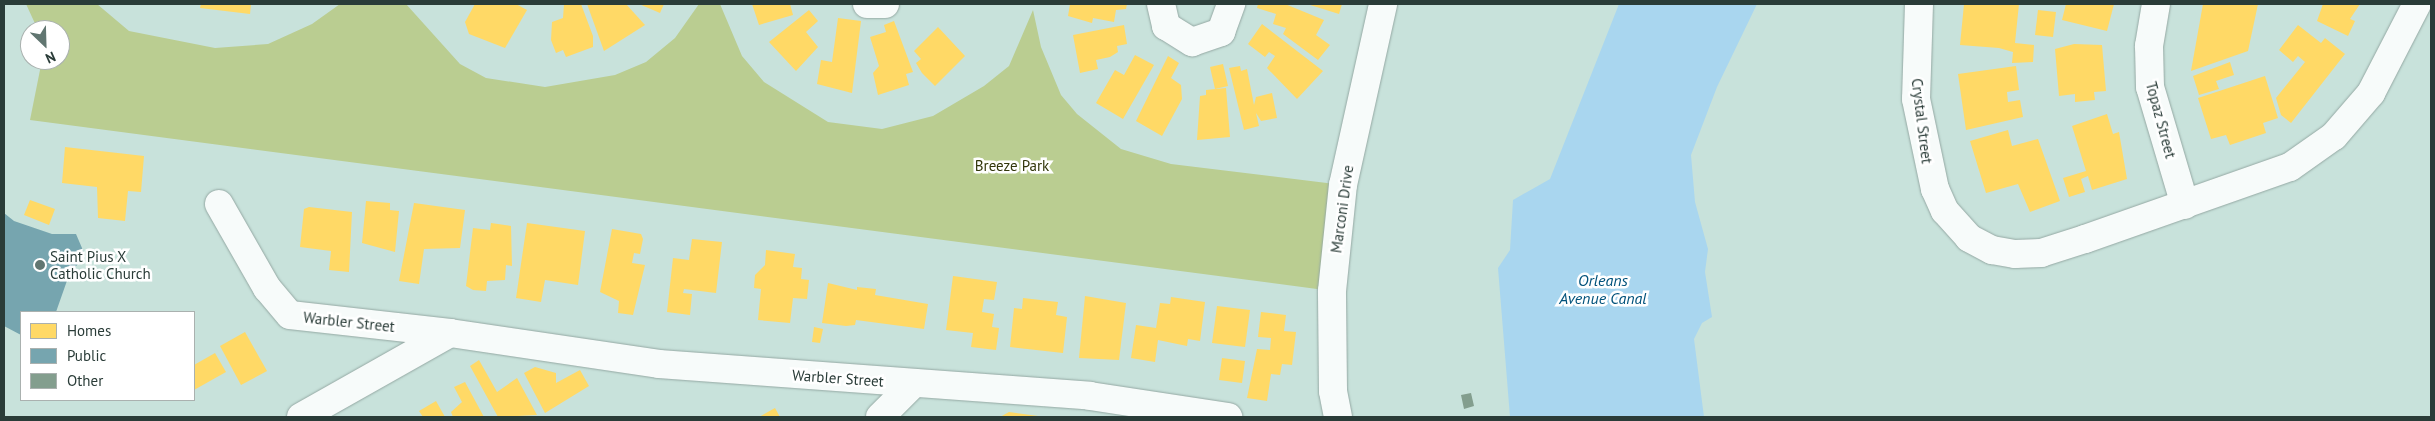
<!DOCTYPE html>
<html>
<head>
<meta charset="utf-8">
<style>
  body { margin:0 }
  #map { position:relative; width:2435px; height:421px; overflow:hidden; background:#c8e2db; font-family:"PT Sans",sans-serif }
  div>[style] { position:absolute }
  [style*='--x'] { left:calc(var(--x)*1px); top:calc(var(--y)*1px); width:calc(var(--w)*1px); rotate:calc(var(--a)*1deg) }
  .green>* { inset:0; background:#bacd91 }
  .water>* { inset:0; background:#a9d6ef }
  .homes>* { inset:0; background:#ffd966 }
  .public>* { inset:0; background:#76a5af }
  .building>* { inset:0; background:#839e8e }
  .roads { filter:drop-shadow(0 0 1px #94a8a3) drop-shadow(0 0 1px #94a8a3) }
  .minor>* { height:28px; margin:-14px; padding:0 14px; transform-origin:14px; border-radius:14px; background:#f7fbfa }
  .dots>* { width:14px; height:14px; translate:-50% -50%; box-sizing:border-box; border:2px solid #fff; border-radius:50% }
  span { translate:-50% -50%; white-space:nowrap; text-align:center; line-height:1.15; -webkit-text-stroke:5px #fff; paint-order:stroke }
  .street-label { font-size:15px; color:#2a3c38 }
  .park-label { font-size:15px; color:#32370b }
  .poi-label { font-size:15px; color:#2a3c38 }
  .left { translate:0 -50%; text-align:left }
  .water-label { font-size:16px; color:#01527b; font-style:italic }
  .frame { position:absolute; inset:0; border:5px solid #2a3c38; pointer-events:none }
  .legend { position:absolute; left:20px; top:311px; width:175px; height:90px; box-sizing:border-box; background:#fff; border:1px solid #aab1af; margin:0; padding:6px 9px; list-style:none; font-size:15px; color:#2a3c38 }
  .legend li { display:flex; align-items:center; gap:10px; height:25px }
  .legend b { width:25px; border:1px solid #aab1af }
  .north { position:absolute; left:20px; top:20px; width:50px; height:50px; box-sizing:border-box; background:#fff; border:1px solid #aab1af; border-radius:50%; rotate:156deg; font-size:14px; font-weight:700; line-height:20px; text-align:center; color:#2a3c38 }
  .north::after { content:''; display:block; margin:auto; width:18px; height:22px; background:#617671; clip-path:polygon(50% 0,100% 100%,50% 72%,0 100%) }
</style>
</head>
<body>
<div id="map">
  <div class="green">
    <div style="clip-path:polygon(26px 4px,97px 4px,129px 31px,215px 48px,268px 44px,312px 24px,340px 4px,406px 4px,460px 64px,486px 78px,545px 87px,615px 75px,646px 62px,675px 38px,699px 4px,720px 4px,742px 56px,764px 82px,828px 122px,882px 129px,933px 116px,984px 86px,1009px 66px,1033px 10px,1041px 47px,1061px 95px,1077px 114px,1121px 149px,1171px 164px,1343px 185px,1332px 291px,30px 120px,42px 60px,60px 60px,60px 30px,38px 30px)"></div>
  </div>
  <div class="water">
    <div style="clip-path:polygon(1619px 4px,1757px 4px,1717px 87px,1691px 155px,1695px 202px,1708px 249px,1705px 272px,1712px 317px,1702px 323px,1694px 339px,1704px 417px,1510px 417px,1498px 268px,1510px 250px,1513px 200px,1550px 179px)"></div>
  </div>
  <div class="homes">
    <div style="clip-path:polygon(201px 4px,251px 4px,250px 14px,200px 8px)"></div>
    <div style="clip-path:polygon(475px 4px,516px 4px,527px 10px,505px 48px,469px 34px,465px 22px)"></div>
    <div style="clip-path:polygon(564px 4px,581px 4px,593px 36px,593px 47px,566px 57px,563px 50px,556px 53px,551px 40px,552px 22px,563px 18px)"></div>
    <div style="clip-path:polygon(587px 4px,626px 4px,645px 25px,604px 51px)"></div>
    <div style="clip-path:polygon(639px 4px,664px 4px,660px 13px)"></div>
    <div style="clip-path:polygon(752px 4px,790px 4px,793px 15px,759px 25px)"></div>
    <div style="clip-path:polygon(1070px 4px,1127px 4px,1126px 9px,1116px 10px,1114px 22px,1093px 18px,1092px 23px,1068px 16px)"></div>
    <div style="clip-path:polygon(1258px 4px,1285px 4px,1324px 20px,1316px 35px,1330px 45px,1318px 60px,1283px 34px,1286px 28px,1273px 24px,1276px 14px,1257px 8px)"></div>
    <div style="clip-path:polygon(1307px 4px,1342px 4px,1339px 14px)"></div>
    <div style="clip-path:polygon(1964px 4px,2019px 4px,2015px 43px,2034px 45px,2033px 62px,2012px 63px,2013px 52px,1999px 48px,1960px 45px)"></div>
    <div style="clip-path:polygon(2066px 4px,2114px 4px,2107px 31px,2062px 20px)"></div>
    <div style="clip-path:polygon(2203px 4px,2258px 4px,2248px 51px,2191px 71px)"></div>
    <div style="clip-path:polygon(2323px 4px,2360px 4px,2350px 19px,2355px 21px,2348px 36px,2317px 21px)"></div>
    <div style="clip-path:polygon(809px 10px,818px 21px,806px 32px,818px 47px,796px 71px,769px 42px)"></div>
    <div style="clip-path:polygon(2038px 10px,2056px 12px,2053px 37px,2035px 35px)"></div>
    <div style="clip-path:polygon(838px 18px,861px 21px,852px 93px,817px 84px,821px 60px,832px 62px)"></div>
    <div style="clip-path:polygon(894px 21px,913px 72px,906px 74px,909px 85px,878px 95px,873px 73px,879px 66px,870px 37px,886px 32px,884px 25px)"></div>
    <div style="clip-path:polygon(1262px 24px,1323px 71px,1297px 99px,1267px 68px,1275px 56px,1269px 52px,1265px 57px,1248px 44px)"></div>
    <div style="clip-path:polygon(1124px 25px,1127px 44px,1117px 46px,1118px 52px,1110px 57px,1096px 60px,1098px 69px,1080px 73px,1073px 35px)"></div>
    <div style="clip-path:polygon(2298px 25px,2321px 43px,2325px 38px,2345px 54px,2291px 123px,2281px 115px,2276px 98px,2305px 62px,2298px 56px,2293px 62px,2279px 50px)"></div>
    <div style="clip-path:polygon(938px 27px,965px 56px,935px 86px,922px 73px,916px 63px,921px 59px,914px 51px)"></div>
    <div style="clip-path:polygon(2074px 44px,2102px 45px,2106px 91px,2094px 92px,2095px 100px,2075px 102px,2075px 94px,2059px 96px,2055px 49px)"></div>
    <div style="clip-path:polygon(1135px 55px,1154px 65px,1123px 119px,1096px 103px,1115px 70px,1124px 75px)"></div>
    <div style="clip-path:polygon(1168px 56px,1179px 63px,1171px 78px,1181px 85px,1182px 99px,1162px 136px,1136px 121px)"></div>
    <div style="clip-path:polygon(2230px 62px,2234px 75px,2216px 81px,2219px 89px,2199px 95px,2193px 76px)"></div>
    <div style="clip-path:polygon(1223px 64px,1228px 86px,1215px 89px,1210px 67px)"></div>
    <div style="clip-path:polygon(1240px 66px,1241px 71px,1247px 69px,1254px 105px,1256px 97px,1272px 93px,1277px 118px,1261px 121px,1256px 113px,1259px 126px,1244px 130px,1229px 68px)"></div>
    <div style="clip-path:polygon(2016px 66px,2019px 90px,2007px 92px,2008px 102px,2020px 100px,2023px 117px,1966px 130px,1958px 74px)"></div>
    <div style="clip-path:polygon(2265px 76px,2278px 118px,2263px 123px,2266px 133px,2230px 145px,2226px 135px,2211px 139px,2198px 98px)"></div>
    <div style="clip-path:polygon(1226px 88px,1230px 137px,1197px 140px,1200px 96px,1206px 95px,1206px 90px)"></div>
    <div style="clip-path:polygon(2107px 114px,2113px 134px,2119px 132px,2127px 179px,2092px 190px,2088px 176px,2081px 179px,2085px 192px,2069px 197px,2063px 178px,2086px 171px,2072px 126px)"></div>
    <div style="clip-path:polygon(2008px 130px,2012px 146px,2038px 139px,2060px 201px,2030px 212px,2018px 184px,1986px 193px,1970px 141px)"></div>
    <div style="clip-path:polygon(65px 147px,144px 156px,141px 192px,128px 191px,125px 221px,98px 218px,97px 187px,62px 183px)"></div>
    <div style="clip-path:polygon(30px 200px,55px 209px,49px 225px,24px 215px)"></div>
    <div style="clip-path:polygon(366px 201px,390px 203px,390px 210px,399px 211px,395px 252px,362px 243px)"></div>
    <div style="clip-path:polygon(414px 203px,465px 210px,460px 248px,424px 249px,419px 284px,399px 281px)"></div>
    <div style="clip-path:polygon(309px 207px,352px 212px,349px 272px,329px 270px,331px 251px,300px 247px,304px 209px)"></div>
    <div style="clip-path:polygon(491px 223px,511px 226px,512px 266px,506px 265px,505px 280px,487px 281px,486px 291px,473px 290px,466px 286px,473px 228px,490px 230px)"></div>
    <div style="clip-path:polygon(527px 223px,585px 231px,578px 285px,545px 280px,541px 302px,516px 298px)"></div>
    <div style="clip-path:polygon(612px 229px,641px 234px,643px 239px,640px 254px,634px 253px,632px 263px,645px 265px,633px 315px,618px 313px,619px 301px,600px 292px)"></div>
    <div style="clip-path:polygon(692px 239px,722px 242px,716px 293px,684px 289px,683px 293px,692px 294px,690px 315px,667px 312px,673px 258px,689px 260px)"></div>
    <div style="clip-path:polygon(766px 250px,795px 254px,793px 267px,802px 268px,801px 279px,809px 280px,807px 299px,793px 298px,790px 323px,758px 320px,761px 289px,754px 288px,755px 275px,765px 265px)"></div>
    <div style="clip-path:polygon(953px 276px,997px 282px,994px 300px,984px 299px,982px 312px,994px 314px,992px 327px,999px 328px,996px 350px,971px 347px,973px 333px,946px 330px)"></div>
    <div style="clip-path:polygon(828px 283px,857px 290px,857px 287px,876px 289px,875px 295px,928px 304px,924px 329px,856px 320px,855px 325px,846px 326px,822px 323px)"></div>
    <div style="clip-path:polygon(1085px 296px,1126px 303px,1119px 360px,1079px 358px)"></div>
    <div style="clip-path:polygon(1171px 297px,1205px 302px,1200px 341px,1188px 339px,1187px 346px,1158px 340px,1155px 362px,1131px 358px,1136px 325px,1156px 328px,1160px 303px,1170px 304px)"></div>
    <div style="clip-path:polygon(1023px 298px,1058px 302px,1056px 315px,1067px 317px,1063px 353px,1010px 347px,1014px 308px,1022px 309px)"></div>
    <div style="clip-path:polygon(1217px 306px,1250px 310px,1245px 347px,1212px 343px)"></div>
    <div style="clip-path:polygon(1261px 312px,1286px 315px,1284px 331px,1296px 332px,1292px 365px,1282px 364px,1280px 375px,1271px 374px,1267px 401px,1247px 398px,1257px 349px,1270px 350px,1271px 338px,1258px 337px)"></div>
    <div style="clip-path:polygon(814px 327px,823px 329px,820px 343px,812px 342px)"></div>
    <div style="clip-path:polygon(245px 332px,267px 371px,241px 385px,220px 346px)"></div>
    <div style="clip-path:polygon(215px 353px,226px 372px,194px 390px,194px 365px)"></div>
    <div style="clip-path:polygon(1222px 358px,1245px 361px,1242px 383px,1219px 380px)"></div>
    <div style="clip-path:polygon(479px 360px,497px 392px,517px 378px,537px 415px,498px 417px,470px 366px)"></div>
    <div style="clip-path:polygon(535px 367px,556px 373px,556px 383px,580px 370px,589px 386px,545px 413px,524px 373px)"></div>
    <div style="clip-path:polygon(465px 382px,484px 417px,453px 417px,451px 412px,462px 402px,454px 387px)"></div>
    <div style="clip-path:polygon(436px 401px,445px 417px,423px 417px,419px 411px)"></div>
    <div style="clip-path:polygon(775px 408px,780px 417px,759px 417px)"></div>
    <div style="clip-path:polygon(1009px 412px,1038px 416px,1038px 417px,1000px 417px)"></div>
  </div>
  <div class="public">
    <div style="clip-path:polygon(4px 213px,14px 221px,52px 234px,76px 234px,85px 255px,69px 275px,56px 312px,21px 312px,21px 335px,4px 326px)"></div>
  </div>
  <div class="building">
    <div style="clip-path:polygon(1471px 393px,1474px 406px,1464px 409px,1461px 395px)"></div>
  </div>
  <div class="roads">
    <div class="minor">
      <div style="--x:867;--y:4;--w:18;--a:0"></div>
      <div style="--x:1161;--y:4;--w:23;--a:77"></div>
      <div style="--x:1166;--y:26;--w:31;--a:32"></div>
      <div style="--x:1192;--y:42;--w:31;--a:-19"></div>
      <div style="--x:1221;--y:32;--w:30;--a:-70"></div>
      <div style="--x:1919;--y:4;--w:95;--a:91.8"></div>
      <div style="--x:1916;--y:99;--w:92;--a:78.1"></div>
      <div style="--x:1935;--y:189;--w:24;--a:66"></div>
      <div style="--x:1945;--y:211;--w:36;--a:48"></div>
      <div style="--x:1969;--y:238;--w:26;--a:28"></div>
      <div style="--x:1992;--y:250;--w:23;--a:10"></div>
      <div style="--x:2015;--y:254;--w:26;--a:-2"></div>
      <div style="--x:2041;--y:253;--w:46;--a:-17.7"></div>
      <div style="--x:2085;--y:239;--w:217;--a:-19.4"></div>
      <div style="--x:2290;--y:167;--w:54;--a:-35.2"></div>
      <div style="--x:2334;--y:136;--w:57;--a:-49.3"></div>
      <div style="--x:2371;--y:93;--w:100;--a:-62.7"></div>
      <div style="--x:2156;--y:4;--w:43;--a:99.5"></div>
      <div style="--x:2149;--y:46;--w:41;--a:88.6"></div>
      <div style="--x:2150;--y:87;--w:123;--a:73.5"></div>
      <div style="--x:219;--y:204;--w:97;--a:60.3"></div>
      <div style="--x:267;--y:288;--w:35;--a:50"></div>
      <div style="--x:290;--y:315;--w:161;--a:6.4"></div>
      <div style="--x:450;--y:333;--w:211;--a:8.4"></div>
      <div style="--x:659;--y:364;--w:432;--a:4.2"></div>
      <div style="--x:1090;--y:396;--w:140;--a:8.7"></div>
      <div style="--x:301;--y:417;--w:171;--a:-29.4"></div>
      <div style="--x:880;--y:417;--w:48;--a:-45"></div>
      <div style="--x:1338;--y:417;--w:26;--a:-101"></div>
      <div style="--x:1333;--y:391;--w:100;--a:-90.6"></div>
      <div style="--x:1332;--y:291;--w:107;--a:-84.1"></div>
      <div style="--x:1343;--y:185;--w:185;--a:-77.5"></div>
    </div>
  </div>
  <div class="dots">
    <div style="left:40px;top:265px;background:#617671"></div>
  </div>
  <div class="street-label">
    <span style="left:2161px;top:120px;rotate:75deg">Topaz Street</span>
    <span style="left:1922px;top:121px;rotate:83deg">Crystal Street</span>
    <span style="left:1342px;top:209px;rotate:-82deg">Marconi Drive</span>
    <span style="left:349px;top:322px;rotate:6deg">Warbler Street</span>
    <span style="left:838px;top:378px;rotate:4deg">Warbler Street</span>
  </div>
  <div class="park-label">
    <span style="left:1012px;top:166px">Breeze Park</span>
  </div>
  <div class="poi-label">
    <span class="left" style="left:50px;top:265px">Saint Pius X<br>Catholic Church</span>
  </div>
  <div class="water-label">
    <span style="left:1603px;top:289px">Orleans<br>Avenue Canal</span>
  </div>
  <div class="frame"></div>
  <ul class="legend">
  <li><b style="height:14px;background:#ffd966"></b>Homes</li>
  <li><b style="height:14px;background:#76a5af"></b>Public</li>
  <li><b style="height:14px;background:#839e8e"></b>Other</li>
  </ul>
  <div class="north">N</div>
</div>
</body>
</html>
